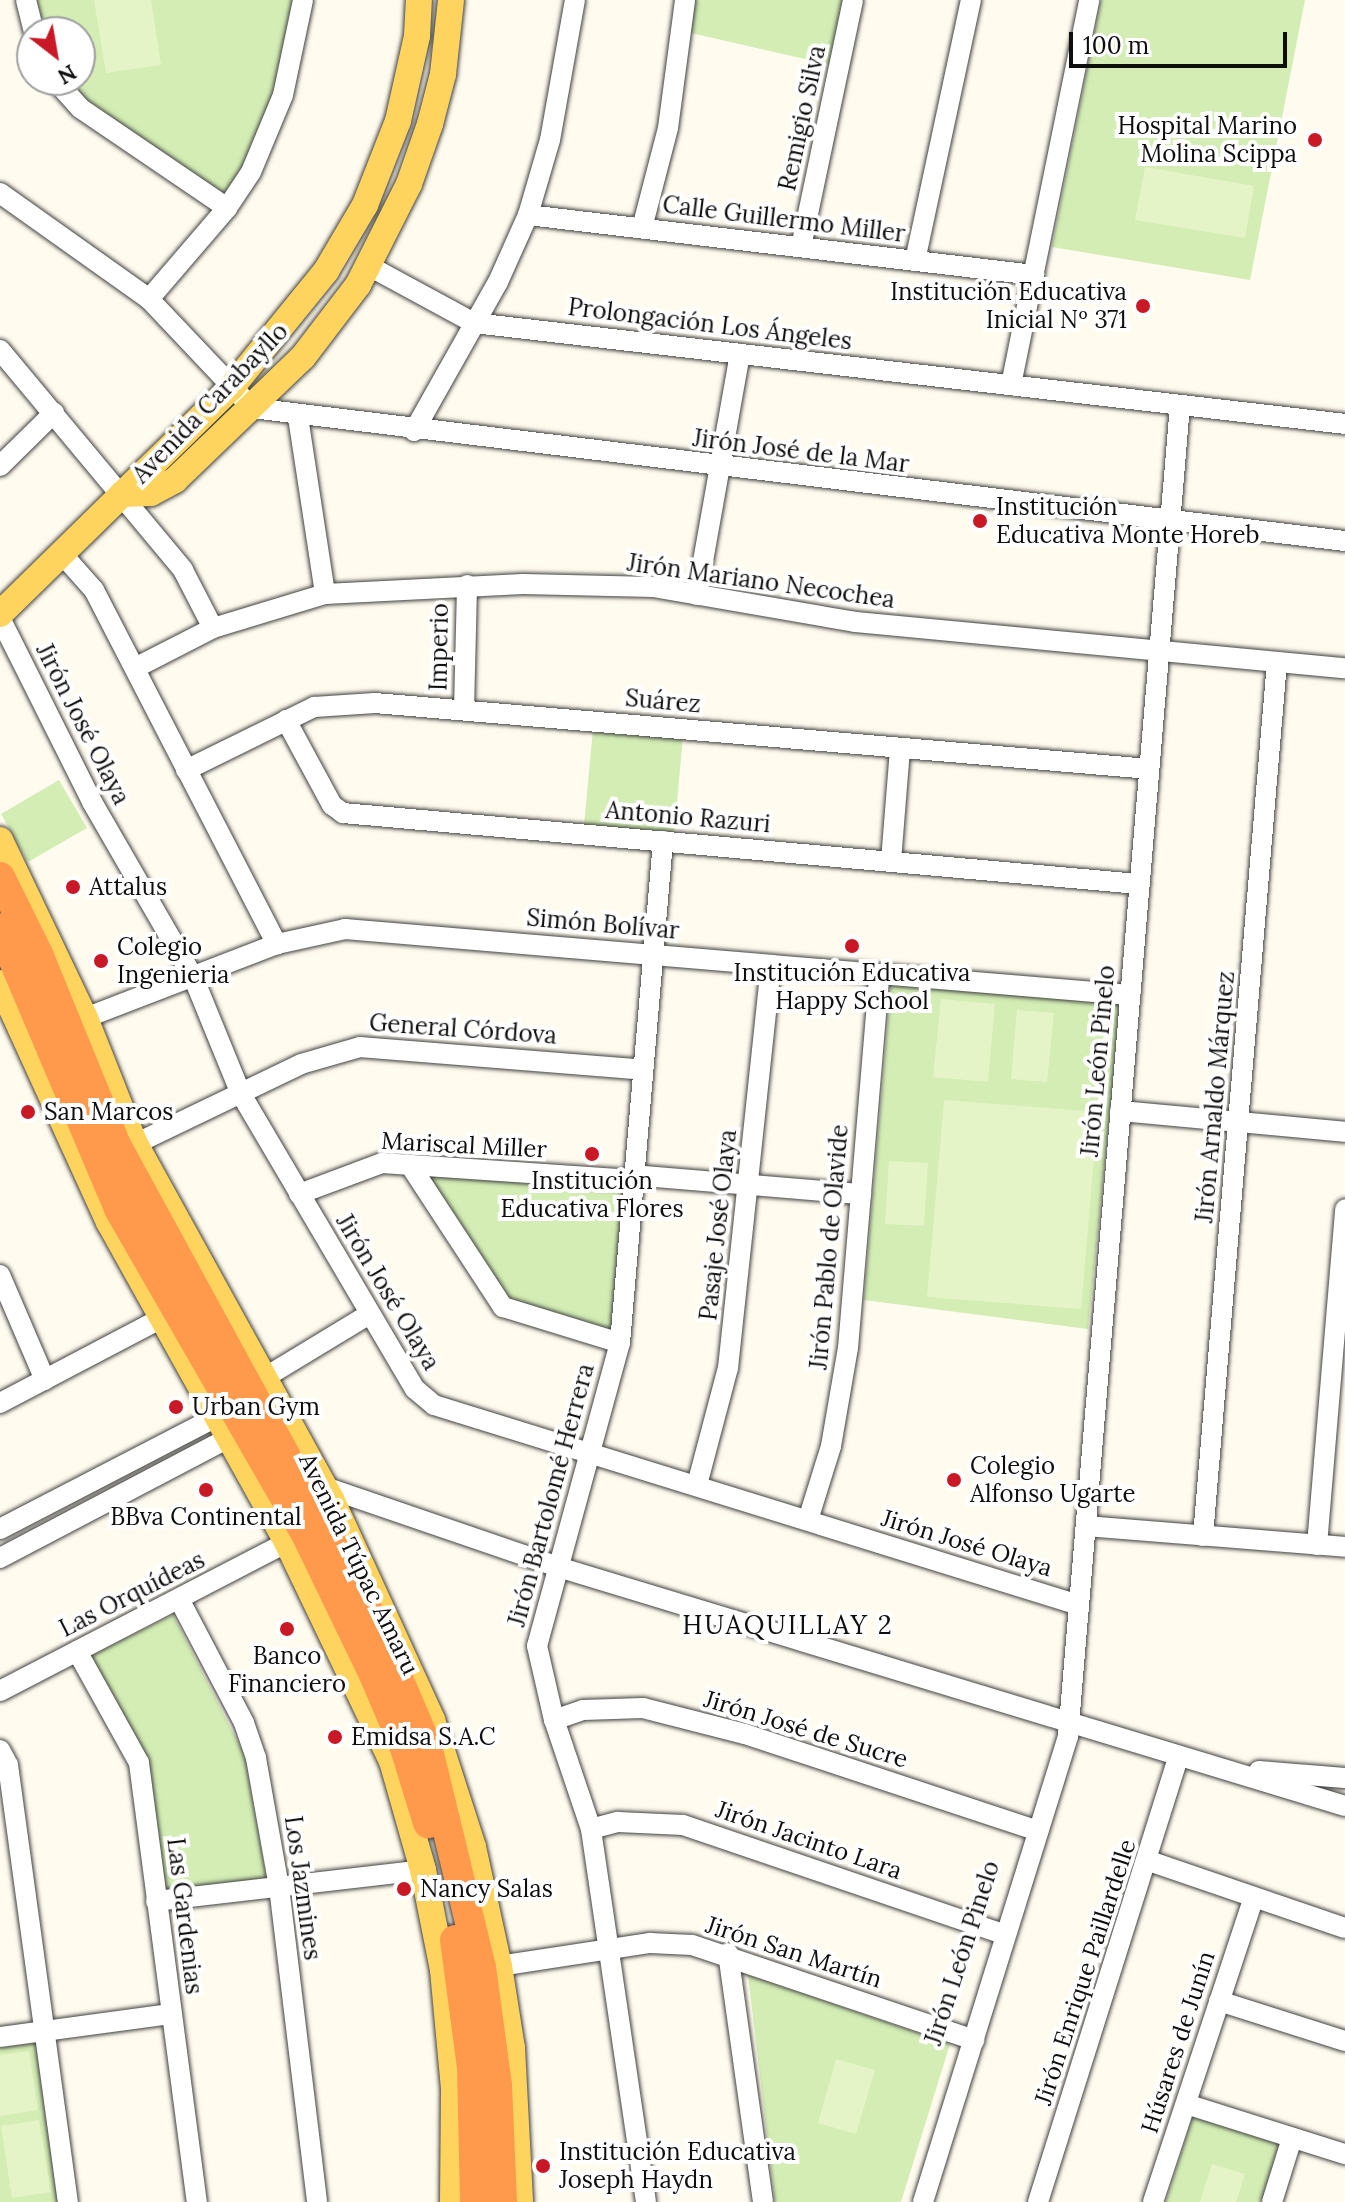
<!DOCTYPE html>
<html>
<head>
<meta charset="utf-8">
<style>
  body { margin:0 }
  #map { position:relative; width:1345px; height:2202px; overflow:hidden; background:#fffbee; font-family:Lora,serif }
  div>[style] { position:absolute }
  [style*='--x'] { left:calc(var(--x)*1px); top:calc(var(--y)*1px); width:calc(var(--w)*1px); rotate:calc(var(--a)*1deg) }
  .green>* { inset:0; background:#d3edb4 }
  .pitch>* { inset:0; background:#e5f4c7 }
  .roads { filter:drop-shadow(0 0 2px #414141) drop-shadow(0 0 2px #414141) }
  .minor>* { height:20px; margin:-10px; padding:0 10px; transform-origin:10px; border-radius:10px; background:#fff }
  .major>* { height:26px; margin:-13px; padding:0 13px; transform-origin:13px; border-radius:13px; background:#ffd45e }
  .highway>* { height:30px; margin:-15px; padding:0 15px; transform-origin:15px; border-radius:15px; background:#ff994c }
  .dots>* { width:22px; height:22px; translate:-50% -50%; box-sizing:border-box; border:4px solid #fff; border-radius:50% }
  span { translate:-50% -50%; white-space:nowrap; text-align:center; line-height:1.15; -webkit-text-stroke:8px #fff; paint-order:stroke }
  .street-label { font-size:24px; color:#0e0e0e }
  .poi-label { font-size:24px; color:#0e0e0e }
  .right { translate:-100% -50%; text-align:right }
  .left { translate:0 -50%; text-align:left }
  .neighbourhood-label { font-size:26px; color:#0e0e0e; letter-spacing:2px }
  .north { position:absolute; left:16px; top:16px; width:80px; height:80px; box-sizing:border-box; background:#fff; border:2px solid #9f9f9f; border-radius:50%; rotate:149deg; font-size:22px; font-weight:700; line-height:32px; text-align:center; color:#0e0e0e }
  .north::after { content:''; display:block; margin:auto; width:28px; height:36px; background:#ca1926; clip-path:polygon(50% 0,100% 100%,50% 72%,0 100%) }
  .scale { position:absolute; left:1069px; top:32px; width:218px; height:36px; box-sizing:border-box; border:4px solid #0e0e0e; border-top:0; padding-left:10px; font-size:24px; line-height:28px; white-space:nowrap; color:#0e0e0e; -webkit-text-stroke:6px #fff; paint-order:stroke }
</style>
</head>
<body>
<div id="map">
  <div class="green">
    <div style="clip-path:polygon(32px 0,300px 0,258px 146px,225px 200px,88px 105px,64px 80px,80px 80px,80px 32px,41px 32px)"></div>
    <div style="clip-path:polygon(695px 0,845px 0,831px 65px,691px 33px)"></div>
    <div style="clip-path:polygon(1101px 0,1305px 0,1250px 280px,1052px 247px)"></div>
    <div style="clip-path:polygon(593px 729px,683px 737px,674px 833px,584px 826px)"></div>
    <div style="clip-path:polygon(59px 780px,87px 828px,28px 862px,1px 814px)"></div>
    <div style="clip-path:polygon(891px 985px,1121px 1003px,1088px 1329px,864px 1300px)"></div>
    <div style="clip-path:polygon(422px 1171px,627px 1187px,613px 1333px,510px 1303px)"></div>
    <div style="clip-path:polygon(173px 1615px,245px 1756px,267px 1882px,164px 1893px,141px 1747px,90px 1656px)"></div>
    <div style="clip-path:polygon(748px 1975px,950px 2044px,901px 2202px,775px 2202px)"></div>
    <div style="clip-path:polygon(36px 2040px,60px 2202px,0 2202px,0 2045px)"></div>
    <div style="clip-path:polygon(1194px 2113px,1280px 2140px,1264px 2202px,1166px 2202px)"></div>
  </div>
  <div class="pitch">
    <div style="clip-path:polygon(94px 0,151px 0,161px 65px,106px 73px)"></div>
    <div style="clip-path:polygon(1145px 167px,1254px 186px,1245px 238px,1135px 220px)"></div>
    <div style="clip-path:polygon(941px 999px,995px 1004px,988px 1082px,933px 1077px)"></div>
    <div style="clip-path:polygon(1017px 1010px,1054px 1013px,1047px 1082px,1011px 1079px)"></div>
    <div style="clip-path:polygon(944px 1100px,1098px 1112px,1081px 1309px,927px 1297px)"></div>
    <div style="clip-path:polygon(889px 1161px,928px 1163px,924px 1226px,885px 1224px)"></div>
    <div style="clip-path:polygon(29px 2051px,38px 2110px,0 2116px,0 2055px)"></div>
    <div style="clip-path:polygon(836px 2059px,875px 2070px,856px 2134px,818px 2123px)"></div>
    <div style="clip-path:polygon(39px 2120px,51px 2192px,12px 2198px,1px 2126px)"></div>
    <div style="clip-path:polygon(1212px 2164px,1245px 2174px,1236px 2202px,1200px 2202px)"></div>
  </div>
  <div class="roads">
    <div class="minor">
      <div style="--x:26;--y:0;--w:33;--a:76"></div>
      <div style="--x:55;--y:80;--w:38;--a:48"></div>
      <div style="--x:80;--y:108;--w:178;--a:34.2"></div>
      <div style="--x:0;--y:193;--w:183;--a:35.4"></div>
      <div style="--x:149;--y:299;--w:150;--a:46.6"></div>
      <div style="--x:252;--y:408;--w:1101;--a:6.94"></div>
      <div style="--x:528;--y:215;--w:510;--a:6.76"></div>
      <div style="--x:642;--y:228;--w:103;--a:-75.4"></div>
      <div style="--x:668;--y:128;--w:129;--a:-82.4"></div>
      <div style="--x:801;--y:247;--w:252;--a:-78.1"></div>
      <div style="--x:915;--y:261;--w:267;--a:-77.9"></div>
      <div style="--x:369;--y:266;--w:119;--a:28.5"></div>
      <div style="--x:474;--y:323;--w:877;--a:6.61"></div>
      <div style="--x:149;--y:299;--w:120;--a:-49.4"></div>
      <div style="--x:227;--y:208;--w:43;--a:-56.3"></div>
      <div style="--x:251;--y:172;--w:83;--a:-67.4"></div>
      <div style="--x:283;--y:95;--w:97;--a:-78.1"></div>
      <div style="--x:0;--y:350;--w:286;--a:50.2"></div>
      <div style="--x:183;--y:570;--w:65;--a:62.7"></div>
      <div style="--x:1011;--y:385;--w:393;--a:-78.5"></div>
      <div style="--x:298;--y:417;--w:179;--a:81.3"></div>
      <div style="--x:414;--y:431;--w:171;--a:-60.6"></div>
      <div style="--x:498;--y:282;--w:73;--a:-65.9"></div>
      <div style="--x:528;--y:215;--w:78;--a:-73.7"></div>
      <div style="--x:550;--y:140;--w:142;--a:-79.9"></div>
      <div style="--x:0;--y:466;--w:76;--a:-44.5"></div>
      <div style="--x:62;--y:554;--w:48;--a:48.4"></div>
      <div style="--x:94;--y:590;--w:399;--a:62.7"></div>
      <div style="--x:697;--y:595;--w:245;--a:-79.9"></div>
      <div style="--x:0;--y:618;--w:206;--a:63.4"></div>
      <div style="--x:92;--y:802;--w:204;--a:60"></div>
      <div style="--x:194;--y:979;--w:124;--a:67.8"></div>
      <div style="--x:241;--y:1094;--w:342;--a:59.5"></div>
      <div style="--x:415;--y:1389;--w:25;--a:40"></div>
      <div style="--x:434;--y:1405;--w:675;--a:17.23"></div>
      <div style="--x:135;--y:668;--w:88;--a:-27.1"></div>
      <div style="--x:213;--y:628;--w:117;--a:-16.9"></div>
      <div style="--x:325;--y:594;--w:198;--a:-2.9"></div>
      <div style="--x:523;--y:584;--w:130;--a:1.3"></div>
      <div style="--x:653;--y:587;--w:205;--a:9.8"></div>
      <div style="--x:855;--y:622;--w:492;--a:5.4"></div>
      <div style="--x:464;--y:710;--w:125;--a:-88.6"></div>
      <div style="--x:286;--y:720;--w:97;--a:61.6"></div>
      <div style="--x:332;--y:805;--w:14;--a:36"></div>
      <div style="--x:343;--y:813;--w:799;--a:5.1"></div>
      <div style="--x:186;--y:770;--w:143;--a:-26.2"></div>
      <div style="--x:314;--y:707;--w:61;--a:-3.8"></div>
      <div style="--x:375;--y:703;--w:777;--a:4.87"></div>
      <div style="--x:891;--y:861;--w:113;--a:-85.4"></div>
      <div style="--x:85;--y:1018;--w:206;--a:-21.1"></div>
      <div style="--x:277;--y:944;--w:70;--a:-12.4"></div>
      <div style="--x:345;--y:929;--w:788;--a:4.81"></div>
      <div style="--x:1120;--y:1111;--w:226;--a:5.3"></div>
      <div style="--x:135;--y:1144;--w:184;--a:-25.7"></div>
      <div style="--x:301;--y:1064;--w:61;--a:-16.1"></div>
      <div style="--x:360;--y:1047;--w:284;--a:4.6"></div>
      <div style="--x:410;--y:1165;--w:170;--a:56.8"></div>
      <div style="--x:503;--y:1307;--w:122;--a:17.1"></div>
      <div style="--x:633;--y:1175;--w:229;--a:4.8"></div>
      <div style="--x:299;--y:1194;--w:89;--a:-20.5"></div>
      <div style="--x:382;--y:1163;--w:251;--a:3.9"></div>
      <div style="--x:0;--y:1275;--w:114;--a:66.8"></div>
      <div style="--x:264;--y:1378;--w:122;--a:-31.2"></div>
      <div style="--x:0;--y:1403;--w:181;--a:-27.7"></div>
      <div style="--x:319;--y:1485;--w:253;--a:18.9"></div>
      <div style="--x:558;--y:1567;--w:822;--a:16.89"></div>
      <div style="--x:697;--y:1485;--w:121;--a:-75.2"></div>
      <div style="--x:728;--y:1368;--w:404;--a:-83.9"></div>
      <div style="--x:808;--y:1520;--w:77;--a:-72.7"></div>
      <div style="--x:831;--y:1446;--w:99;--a:-80.2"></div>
      <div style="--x:848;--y:1348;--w:374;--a:-85.2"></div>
      <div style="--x:1086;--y:1526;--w:260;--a:4.6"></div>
      <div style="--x:0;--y:1529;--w:259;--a:-27.4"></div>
      <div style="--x:1203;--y:1536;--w:877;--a:-85.16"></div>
      <div style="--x:1317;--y:1545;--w:337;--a:-85.2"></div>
      <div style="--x:0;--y:1558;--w:260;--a:-27.7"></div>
      <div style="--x:230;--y:1437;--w:13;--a:13"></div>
      <div style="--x:179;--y:1599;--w:140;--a:62.3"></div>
      <div style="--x:244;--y:1723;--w:37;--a:71"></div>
      <div style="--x:256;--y:1758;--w:131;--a:79.9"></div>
      <div style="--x:279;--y:1887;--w:317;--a:83.1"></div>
      <div style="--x:77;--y:1651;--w:128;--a:61"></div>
      <div style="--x:139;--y:1763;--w:443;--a:82.5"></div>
      <div style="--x:0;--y:1691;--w:323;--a:-27.4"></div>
      <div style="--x:554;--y:1720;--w:31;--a:-19"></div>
      <div style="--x:583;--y:1710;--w:60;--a:-1.9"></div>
      <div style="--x:643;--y:1708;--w:105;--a:14.3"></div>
      <div style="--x:745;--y:1734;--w:309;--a:18.3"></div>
      <div style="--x:0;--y:1750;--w:17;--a:62"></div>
      <div style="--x:8;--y:1765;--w:441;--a:82.2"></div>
      <div style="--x:1259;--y:1771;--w:86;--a:4.7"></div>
      <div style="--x:591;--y:1829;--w:28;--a:-15"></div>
      <div style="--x:618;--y:1822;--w:65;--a:2.6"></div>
      <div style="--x:683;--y:1825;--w:341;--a:18.8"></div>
      <div style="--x:1149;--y:1861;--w:207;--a:18.9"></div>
      <div style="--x:156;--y:1901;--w:269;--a:-6.6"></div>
      <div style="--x:728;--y:1953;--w:251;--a:82"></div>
      <div style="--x:499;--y:1966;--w:153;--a:-8.7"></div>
      <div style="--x:650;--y:1943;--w:42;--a:2.7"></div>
      <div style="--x:692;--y:1945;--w:298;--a:18.6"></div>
      <div style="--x:1219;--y:2001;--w:132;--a:17.6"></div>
      <div style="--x:0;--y:2037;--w:173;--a:-7.7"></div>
      <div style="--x:1186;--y:2104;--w:167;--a:17.5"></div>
      <div style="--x:646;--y:2202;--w:377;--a:-98.4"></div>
      <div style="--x:591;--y:1829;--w:115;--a:-108.7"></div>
      <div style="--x:554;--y:1720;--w:76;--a:-102.9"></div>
      <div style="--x:537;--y:1646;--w:314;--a:-74.7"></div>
      <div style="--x:620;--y:1343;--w:504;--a:-85.1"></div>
      <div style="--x:923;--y:2202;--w:488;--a:-72.7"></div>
      <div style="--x:1068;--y:1736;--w:1336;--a:-85.19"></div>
      <div style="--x:1038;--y:2202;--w:466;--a:-72.5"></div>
      <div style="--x:1153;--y:2202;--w:319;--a:-71.7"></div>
      <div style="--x:1272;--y:2202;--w:67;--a:-72.6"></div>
    </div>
    <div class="major">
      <div style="--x:122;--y:494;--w:29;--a:-2"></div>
      <div style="--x:151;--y:493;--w:27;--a:-28"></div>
      <div style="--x:175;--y:480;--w:178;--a:-43.9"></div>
      <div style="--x:303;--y:357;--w:91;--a:-52.6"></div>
      <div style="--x:358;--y:285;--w:113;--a:-63.2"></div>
      <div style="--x:409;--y:184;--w:64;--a:-70.7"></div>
      <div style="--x:430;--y:124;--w:52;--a:-75.4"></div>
      <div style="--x:443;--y:74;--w:74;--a:-83.8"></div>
      <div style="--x:0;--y:614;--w:323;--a:-44.4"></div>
      <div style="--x:231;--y:388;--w:151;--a:-50.9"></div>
      <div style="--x:326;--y:271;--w:77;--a:-59.4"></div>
      <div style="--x:365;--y:205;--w:90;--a:-68.6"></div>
      <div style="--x:398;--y:121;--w:87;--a:-77.4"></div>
      <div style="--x:417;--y:36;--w:36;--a:-87"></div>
      <div style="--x:0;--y:840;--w:197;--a:64.5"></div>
      <div style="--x:85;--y:1018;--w:136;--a:68.4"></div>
      <div style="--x:135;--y:1144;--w:406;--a:61.1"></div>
      <div style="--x:331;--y:1499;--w:243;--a:65.4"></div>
      <div style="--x:432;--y:1720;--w:133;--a:72.1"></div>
      <div style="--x:473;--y:1847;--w:122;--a:77.7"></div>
      <div style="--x:499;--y:1966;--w:83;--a:81"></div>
      <div style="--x:512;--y:2048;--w:154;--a:87"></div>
      <div style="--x:0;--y:983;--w:263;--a:65.5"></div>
      <div style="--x:109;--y:1222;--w:366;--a:60.9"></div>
      <div style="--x:287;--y:1542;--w:243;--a:64.4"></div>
      <div style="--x:392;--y:1761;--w:113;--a:74.1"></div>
      <div style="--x:423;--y:1870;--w:102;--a:78.7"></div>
      <div style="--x:443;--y:1970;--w:120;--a:84.7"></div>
      <div style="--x:454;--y:2089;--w:113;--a:90.5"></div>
    </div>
    <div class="highway">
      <div style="--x:0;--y:877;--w:86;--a:63.7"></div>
      <div style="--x:38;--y:954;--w:204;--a:67.8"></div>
      <div style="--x:115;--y:1143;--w:432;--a:61.4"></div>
      <div style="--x:322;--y:1522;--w:120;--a:62.8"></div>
      <div style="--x:377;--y:1629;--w:127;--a:66.9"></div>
      <div style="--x:427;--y:1746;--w:228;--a:76.3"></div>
      <div style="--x:481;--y:1967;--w:120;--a:82.3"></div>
      <div style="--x:497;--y:2086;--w:116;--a:87.5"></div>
      <div style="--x:0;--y:928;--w:305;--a:67"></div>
      <div style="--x:119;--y:1209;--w:375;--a:60.1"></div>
      <div style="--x:306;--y:1534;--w:159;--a:64.2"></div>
      <div style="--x:375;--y:1677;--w:74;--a:66.9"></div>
      <div style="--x:404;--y:1745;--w:82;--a:72.9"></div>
      <div style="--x:455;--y:1940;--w:128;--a:82.4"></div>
      <div style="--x:472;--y:2067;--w:135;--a:88.7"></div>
    </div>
  </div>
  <div class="dots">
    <div style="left:1315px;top:140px;background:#ca1926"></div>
    <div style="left:1143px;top:306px;background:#ca1926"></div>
    <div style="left:980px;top:521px;background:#ca1926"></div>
    <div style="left:73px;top:887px;background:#ca1926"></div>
    <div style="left:852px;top:946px;background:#ca1926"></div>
    <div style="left:101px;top:961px;background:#ca1926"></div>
    <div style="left:28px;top:1112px;background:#ca1926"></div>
    <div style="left:592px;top:1154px;background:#ca1926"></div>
    <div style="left:176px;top:1407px;background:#ca1926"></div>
    <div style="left:954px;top:1480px;background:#ca1926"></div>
    <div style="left:206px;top:1490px;background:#ca1926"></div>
    <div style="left:287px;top:1629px;background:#ca1926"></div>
    <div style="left:335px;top:1737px;background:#ca1926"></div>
    <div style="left:404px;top:1889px;background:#ca1926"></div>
    <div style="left:543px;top:2166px;background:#ca1926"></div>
  </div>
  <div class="street-label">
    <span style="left:802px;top:118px;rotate:-78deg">Remigio Silva</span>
    <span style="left:784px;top:219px;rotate:7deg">Calle Guillermo Miller</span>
    <span style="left:710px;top:324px;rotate:7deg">Prolongación Los Ángeles</span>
    <span style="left:210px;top:403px;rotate:-46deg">Avenida Carabayllo</span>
    <span style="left:801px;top:451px;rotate:7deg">Jirón José de la Mar</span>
    <span style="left:761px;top:581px;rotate:8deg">Jirón Mariano Necochea</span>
    <span style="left:439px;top:647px;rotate:-89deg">Imperio</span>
    <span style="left:663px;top:701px;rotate:5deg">Suárez</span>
    <span style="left:83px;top:724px;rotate:63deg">Jirón José Olaya</span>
    <span style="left:688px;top:817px;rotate:5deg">Antonio Razuri</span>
    <span style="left:603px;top:924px;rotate:5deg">Simón Bolívar</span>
    <span style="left:463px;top:1029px;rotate:4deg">General Córdova</span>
    <span style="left:1098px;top:1061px;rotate:-85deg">Jirón León Pinelo</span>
    <span style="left:1215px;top:1097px;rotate:-85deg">Jirón Arnaldo Márquez</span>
    <span style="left:464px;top:1145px;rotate:3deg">Mariscal Miller</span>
    <span style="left:718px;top:1225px;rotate:-84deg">Pasaje José Olaya</span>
    <span style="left:829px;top:1247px;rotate:-85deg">Jirón Pablo de Olavide</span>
    <span style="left:388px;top:1292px;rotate:59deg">Jirón José Olaya</span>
    <span style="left:551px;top:1495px;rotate:-75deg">Jirón Bartolomé Herrera</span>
    <span style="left:967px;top:1543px;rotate:17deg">Jirón José Olaya</span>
    <span style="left:359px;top:1564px;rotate:64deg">Avenida Túpac Amaru</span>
    <span style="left:132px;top:1594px;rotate:-27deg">Las Orquídeas</span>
    <span style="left:806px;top:1729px;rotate:17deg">Jirón José de Sucre</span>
    <span style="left:809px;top:1840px;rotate:19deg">Jirón Jacinto Lara</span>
    <span style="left:303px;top:1888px;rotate:82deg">Los Jazmines</span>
    <span style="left:185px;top:1916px;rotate:83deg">Las Gardenias</span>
    <span style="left:794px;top:1952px;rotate:18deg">Jirón San Martín</span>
    <span style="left:962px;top:1953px;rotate:-72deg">Jirón León Pinelo</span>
    <span style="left:1085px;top:1972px;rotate:-72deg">Jirón Enrique Paillardelle</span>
    <span style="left:1178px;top:2042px;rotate:-72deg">Húsares de Junín</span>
  </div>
  <div class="poi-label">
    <span class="right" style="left:1297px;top:140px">Hospital Marino<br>Molina Scippa</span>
    <span class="right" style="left:1127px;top:306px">Institución Educativa<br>Inicial Nº 371</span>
    <span class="left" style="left:996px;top:521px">Institución<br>Educativa Monte Horeb</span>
    <span class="left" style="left:89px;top:887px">Attalus</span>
    <span class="left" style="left:117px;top:961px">Colegio<br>Ingenieria</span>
    <span style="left:852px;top:987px">Institución Educativa<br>Happy School</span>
    <span class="left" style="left:44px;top:1112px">San Marcos</span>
    <span style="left:592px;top:1195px">Institución<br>Educativa Flores</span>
    <span class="left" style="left:192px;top:1407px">Urban Gym</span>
    <span class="left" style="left:970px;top:1480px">Colegio<br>Alfonso Ugarte</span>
    <span style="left:206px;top:1517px">BBva Continental</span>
    <span style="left:287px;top:1670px">Banco<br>Financiero</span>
    <span class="left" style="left:351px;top:1737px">Emidsa S.A.C</span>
    <span class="left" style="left:420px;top:1889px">Nancy Salas</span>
    <span class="left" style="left:559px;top:2166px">Institución Educativa<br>Joseph Haydn</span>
  </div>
  <div class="neighbourhood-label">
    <span style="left:788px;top:1625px">HUAQUILLAY 2</span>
  </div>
  <div class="north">N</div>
  <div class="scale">100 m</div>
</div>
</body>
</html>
